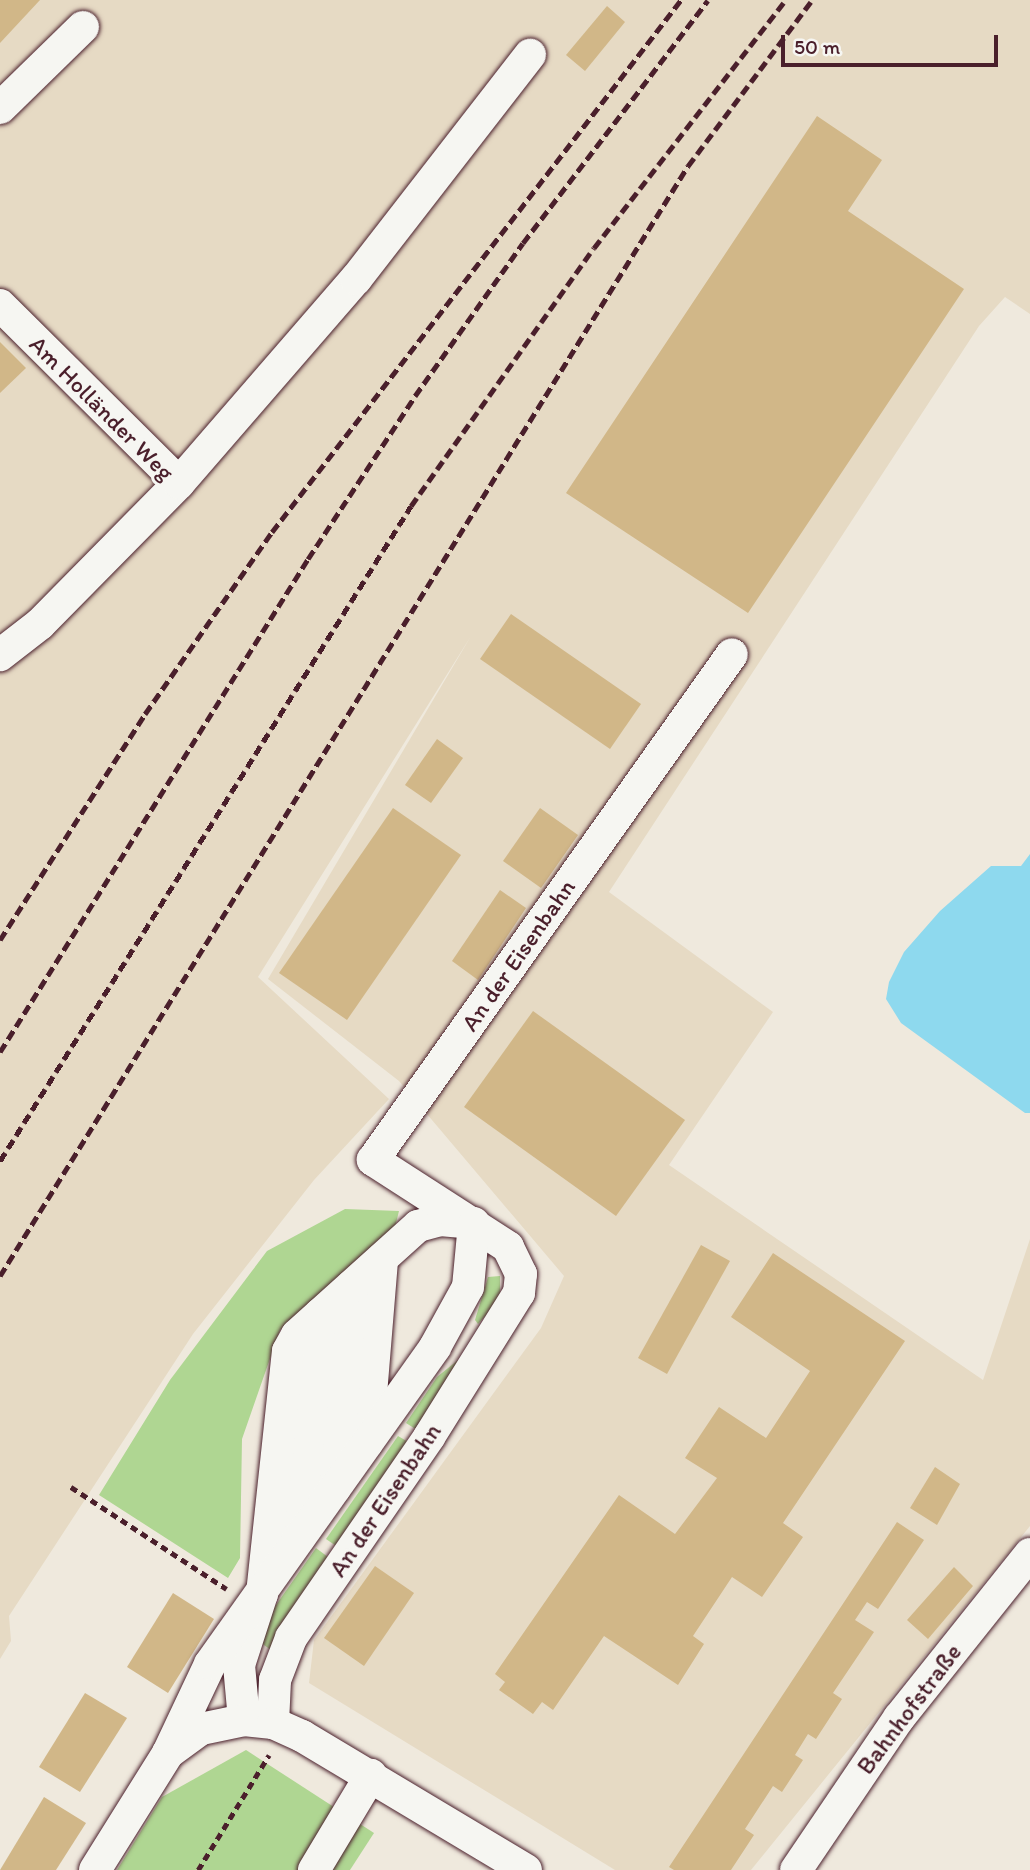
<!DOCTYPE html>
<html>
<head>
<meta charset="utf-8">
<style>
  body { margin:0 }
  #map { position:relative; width:1030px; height:1870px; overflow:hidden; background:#efe9dd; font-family:Itim,sans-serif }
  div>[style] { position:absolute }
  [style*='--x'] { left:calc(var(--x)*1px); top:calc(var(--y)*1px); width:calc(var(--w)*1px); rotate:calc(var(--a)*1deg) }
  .built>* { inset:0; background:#e6dac4 }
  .green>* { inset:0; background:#afd692 }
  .water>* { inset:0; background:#8ed9ee }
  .building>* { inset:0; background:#d1b788 }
  .path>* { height:4.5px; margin-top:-2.25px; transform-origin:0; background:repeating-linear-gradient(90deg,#4a1f2b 0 7px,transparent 0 12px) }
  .roads { filter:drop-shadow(0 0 2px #4a1f2b) drop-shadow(0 0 2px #4a1f2b) }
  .minor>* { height:32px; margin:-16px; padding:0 16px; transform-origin:16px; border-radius:16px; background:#f6f6f2 }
  .rail>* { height:5px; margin-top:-2.5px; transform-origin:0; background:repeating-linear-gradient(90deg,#4a1f2b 0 10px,transparent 0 15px) }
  span { translate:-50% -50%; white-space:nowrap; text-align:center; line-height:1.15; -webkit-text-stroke:6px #f6f6f2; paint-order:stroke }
  .street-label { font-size:24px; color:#4a1f2b }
  .scale { position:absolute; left:781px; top:35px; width:217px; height:32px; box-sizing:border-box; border:4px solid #4a1f2b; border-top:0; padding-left:9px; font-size:21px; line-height:24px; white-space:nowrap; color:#4a1f2b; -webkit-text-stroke:5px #f6f6f2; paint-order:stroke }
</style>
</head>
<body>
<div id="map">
  <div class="built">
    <div style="clip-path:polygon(0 0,1030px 0,1030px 314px,1005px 297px,979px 326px,609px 892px,773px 1012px,669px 1165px,983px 1380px,1030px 1239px,1030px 1526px,751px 1870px,615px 1870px,309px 1683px,314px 1640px,541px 1328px,564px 1276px,399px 1081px,268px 979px,471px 636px,258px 977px,389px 1099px,314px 1180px,193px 1334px,9px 1616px,11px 1641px,0 1659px)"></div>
  </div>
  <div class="green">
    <div style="clip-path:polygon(345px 1209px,399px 1211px,394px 1231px,280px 1330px,242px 1439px,240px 1558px,228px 1578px,99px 1495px,170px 1380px,267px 1251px)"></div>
    <div style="clip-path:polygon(500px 1276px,500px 1300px,478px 1324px,475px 1320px,488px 1277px)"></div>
    <div style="clip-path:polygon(458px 1360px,462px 1360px,417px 1430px,406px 1423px,437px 1377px)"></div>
    <div style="clip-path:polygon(398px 1436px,410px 1443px,339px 1548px,326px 1539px)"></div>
    <div style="clip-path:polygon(316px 1548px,332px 1560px,271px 1650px,257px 1640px,269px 1615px)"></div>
    <div style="clip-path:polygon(246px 1750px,374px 1833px,350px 1870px,117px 1870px,162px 1797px)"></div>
  </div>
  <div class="water">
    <div style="clip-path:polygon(1030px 854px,1030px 1113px,1025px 1113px,901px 1023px,886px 999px,889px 982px,904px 952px,940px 911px,991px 866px,1021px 866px)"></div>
  </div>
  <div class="building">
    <div style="clip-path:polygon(0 0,40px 0,0 43px)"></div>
    <div style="clip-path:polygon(607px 6px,625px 22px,585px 71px,566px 55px)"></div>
    <div style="clip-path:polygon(817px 116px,882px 160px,848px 211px,964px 289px,748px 613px,566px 493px)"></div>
    <div style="clip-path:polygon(0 342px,26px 368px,0 393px)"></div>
    <div style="clip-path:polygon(511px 614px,641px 704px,610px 749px,480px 659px)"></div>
    <div style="clip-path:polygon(437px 739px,463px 758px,431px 803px,405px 785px)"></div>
    <div style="clip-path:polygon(393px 808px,461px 855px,347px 1020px,279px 973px)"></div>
    <div style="clip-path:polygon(540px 808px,578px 835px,541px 888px,503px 861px)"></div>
    <div style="clip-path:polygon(500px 890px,526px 908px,478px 980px,452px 961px)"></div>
    <div style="clip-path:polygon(533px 1011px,685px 1120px,616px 1216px,464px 1107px)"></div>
    <div style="clip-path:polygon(701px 1245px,730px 1261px,667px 1374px,638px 1358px)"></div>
    <div style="clip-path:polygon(773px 1253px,905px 1341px,783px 1523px,803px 1537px,762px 1597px,732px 1577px,693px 1636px,704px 1644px,678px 1685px,604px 1636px,553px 1710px,542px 1702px,533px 1714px,499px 1690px,505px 1682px,495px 1674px,619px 1495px,675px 1534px,717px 1478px,685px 1458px,719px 1407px,766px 1438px,810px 1371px,731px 1317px)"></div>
    <div style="clip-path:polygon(935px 1467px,960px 1484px,937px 1525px,910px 1508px)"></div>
    <div style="clip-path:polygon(897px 1522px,924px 1540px,878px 1609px,867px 1602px,855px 1620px,874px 1632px,833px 1693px,842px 1699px,816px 1739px,808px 1734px,795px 1755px,803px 1760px,782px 1792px,773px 1786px,745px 1829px,754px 1835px,731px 1870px,674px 1870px,669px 1867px)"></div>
    <div style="clip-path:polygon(375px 1566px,414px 1593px,364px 1666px,324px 1638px)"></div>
    <div style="clip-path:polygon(954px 1567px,973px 1586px,928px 1639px,907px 1620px)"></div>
    <div style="clip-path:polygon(173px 1593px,214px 1619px,168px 1693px,127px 1667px)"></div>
    <div style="clip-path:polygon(85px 1693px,127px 1718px,80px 1792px,39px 1767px)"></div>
    <div style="clip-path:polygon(44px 1797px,86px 1823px,56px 1870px,0 1870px)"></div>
  </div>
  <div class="path">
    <div style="--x:71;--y:1487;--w:186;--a:33.2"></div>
    <div style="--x:198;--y:1870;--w:135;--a:-58.3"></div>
  </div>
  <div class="roads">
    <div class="minor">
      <div style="--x:0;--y:108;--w:116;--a:-44.3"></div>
      <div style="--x:0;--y:305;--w:252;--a:44.8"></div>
      <div style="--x:179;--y:483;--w:198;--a:134.6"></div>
      <div style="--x:40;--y:624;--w:51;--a:142.2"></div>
      <div style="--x:179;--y:483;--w:270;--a:-49.1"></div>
      <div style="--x:356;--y:279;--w:284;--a:-52.2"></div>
      <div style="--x:367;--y:1443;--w:185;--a:-85.3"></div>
      <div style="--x:335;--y:1488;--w:203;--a:-85.2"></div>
      <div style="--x:299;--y:1538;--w:225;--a:-84.6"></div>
      <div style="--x:244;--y:1720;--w:55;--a:-95.2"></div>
      <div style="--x:239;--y:1665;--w:75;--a:-72.1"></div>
      <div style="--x:262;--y:1594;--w:244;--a:-83.9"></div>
      <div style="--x:288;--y:1351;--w:18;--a:-61"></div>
      <div style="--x:297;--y:1335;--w:163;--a:-42"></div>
      <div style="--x:418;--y:1226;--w:23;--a:-15"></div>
      <div style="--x:440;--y:1220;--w:32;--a:5"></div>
      <div style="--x:273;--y:1723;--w:43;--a:-87.3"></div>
      <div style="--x:275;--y:1680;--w:45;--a:-69.1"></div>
      <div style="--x:291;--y:1638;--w:244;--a:-55.5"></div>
      <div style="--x:429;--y:1437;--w:170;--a:-58"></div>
      <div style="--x:519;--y:1293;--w:19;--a:-84"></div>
      <div style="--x:521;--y:1274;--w:30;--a:-116"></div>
      <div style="--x:508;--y:1247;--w:161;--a:-147.2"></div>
      <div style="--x:373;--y:1160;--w:620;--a:-54.64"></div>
      <div style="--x:168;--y:1753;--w:98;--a:-64.7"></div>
      <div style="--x:210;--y:1664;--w:389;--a:-54.6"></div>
      <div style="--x:435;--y:1347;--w:68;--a:-61.2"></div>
      <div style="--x:468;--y:1287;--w:64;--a:-84.6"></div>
      <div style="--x:95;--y:1870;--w:138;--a:-58"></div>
      <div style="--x:168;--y:1753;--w:41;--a:-36"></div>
      <div style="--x:201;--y:1729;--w:44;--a:-11.8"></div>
      <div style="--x:244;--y:1720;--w:29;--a:6"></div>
      <div style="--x:273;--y:1723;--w:32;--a:24"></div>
      <div style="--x:302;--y:1736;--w:261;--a:30.9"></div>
      <div style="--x:314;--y:1870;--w:111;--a:-59"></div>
      <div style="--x:796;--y:1870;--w:184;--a:-55.9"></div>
      <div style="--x:899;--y:1718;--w:210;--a:-51.4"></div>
    </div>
  </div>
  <div class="rail">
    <div style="--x:0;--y:940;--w:269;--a:-57.3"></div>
    <div style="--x:145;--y:714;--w:222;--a:-55.1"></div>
    <div style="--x:272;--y:532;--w:671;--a:-52.45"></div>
    <div style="--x:0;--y:1052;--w:581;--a:-58.01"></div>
    <div style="--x:308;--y:559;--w:195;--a:-56.7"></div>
    <div style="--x:415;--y:396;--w:187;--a:-54.8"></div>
    <div style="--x:523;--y:243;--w:305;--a:-52.7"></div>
    <div style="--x:0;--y:1161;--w:773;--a:-57.89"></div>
    <div style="--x:411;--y:506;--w:316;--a:-54.7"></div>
    <div style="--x:594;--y:248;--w:314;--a:-52.3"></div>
    <div style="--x:0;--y:1276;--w:1306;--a:-58.21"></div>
    <div style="--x:688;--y:166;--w:207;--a:-53.2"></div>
  </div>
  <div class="street-label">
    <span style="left:102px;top:408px;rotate:45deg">Am Holländer Weg</span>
    <span style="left:518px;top:955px;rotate:-55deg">An der Eisenbahn</span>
    <span style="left:385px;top:1500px;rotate:-56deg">An der Eisenbahn</span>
    <span style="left:909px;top:1709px;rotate:-53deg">Bahnhofstraße</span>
  </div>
  <div class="scale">50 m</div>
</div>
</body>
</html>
